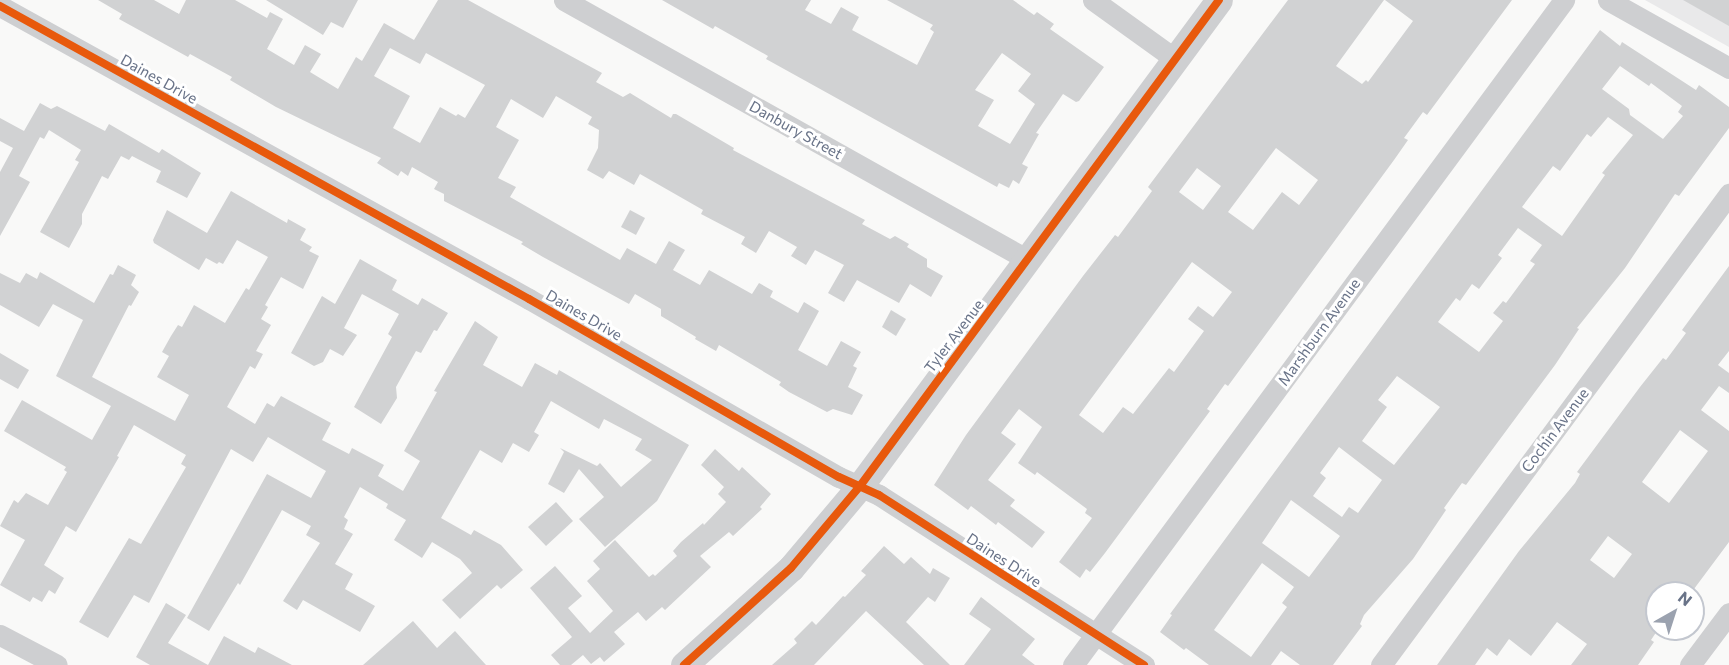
<!DOCTYPE html>
<html>
<head>
<meta charset="utf-8">
<style>
  body { margin:0 }
  #map { position:relative; width:1729px; height:665px; overflow:hidden; background:#f9f9f8; font-family:Commissioner,sans-serif }
  div>[style] { position:absolute }
  [style*='--x'] { left:calc(var(--x)*1px); top:calc(var(--y)*1px); width:calc(var(--w)*1px); rotate:calc(var(--a)*1deg) }
  .built>* { inset:0; background:#e9e9ea }
  .building>* { inset:0; background:#d1d2d3 }
  .minor>* { height:21px; margin:-10.5px; padding:0 10.5px; transform-origin:10.5px; border-radius:10.5px; background:#cecfd1 }
  .tertiary>* { height:27px; margin:-13.5px; padding:0 13.5px; transform-origin:13.5px; border-radius:13.5px; background:#cecfd1 }
  .cycleway>* { height:8px; margin:-4px; padding:0 4px; transform-origin:4px; border-radius:4px; background:#e8590c }
  span { translate:-50% -50%; white-space:nowrap; text-align:center; line-height:1.15; -webkit-text-stroke:6px #fff; paint-order:stroke }
  .street-label { font-size:15px; color:#697388 }
  .north { position:absolute; left:1645px; top:581px; width:60px; height:60px; box-sizing:border-box; background:#fff; border:2px solid #c3c7cf; border-radius:50%; rotate:39deg; font-size:16px; font-weight:700; line-height:24px; text-align:center; color:#697388 }
  .north::after { content:''; display:block; margin:auto; width:21px; height:27px; background:#9ba2af; clip-path:polygon(50% 0,100% 100%,50% 72%,0 100%) }
</style>
</head>
<body>
<div id="map">
  <div class="built">
    <div style="clip-path:polygon(1645px 0,1729px 0,1729px 47px)"></div>
  </div>
  <div class="building">
    <div style="clip-path:polygon(evenodd,98px 0,154px 0,179px 14px,186px 0,235px 0,267px 18px,270px 12px,283px 19px,267px 49px,294px 65px,305px 45px,321px 54px,310px 72px,338px 89px,356px 57px,362px 61px,384px 23px,414px 40px,438px 0,468px 0,602px 73px,596px 82px,623px 97px,630px 93px,671px 118px,673px 114px,676px 114px,734px 148px,733px 150px,865px 220px,862px 224px,890px 239px,895px 236px,909px 244px,907px 247px,927px 259px,927px 267px,943px 276px,931px 297px,910px 284px,899px 303px,857px 280px,844px 302px,828px 293px,844px 265px,815px 250px,806px 265px,791px 256px,797px 247px,769px 231px,756px 253px,741px 244px,745px 237px,701px 214px,703px 210px,640px 174px,634px 185px,609px 171px,603px 179px,587px 170px,598px 148px,599px 130px,588px 124px,592px 117px,556px 96px,543px 118px,511px 99px,496px 127px,519px 140px,498px 178px,516px 187px,510px 197px,620px 260px,627px 248px,656px 264px,669px 241px,685px 250px,673px 270px,700px 285px,709px 270px,752px 294px,759px 283px,773px 291px,770px 297px,798px 313px,804px 302px,819px 311px,798px 350px,827px 366px,841px 341px,861px 352px,853px 366px,857px 368px,848px 387px,863px 395px,852px 415px,833px 409px,827px 412px,789px 392px,779px 385px,781px 382px,719px 345px,716px 351px,695px 339px,696px 337px,661px 316px,661px 309px,635px 294px,629px 304px,543px 257px,521px 244px,523px 242px,444px 201px,444px 194px,434px 189px,438px 182px,412px 167px,408px 176px,401px 171px,398px 176px,377px 163px,381px 158px,276px 107px,230px 80px,232px 77px,190px 54px,188px 57px,119px 19px,122px 14px,98px 0,390px 48px,420px 64px,426px 53px,485px 85px,465px 118px,458px 114px,456px 116px,440px 107px,420px 143px,393px 128px,410px 96px,374px 76px,390px 48px)"></div>
    <div style="clip-path:polygon(266px 0,358px 0,343px 28px,331px 22px,323px 35px)"></div>
    <div style="clip-path:polygon(evenodd,662px 0,811px 0,805px 10px,831px 24px,841px 7px,859px 17px,852px 30px,917px 65px,934px 32px,930px 29px,933px 25px,887px 0,1013px 0,1034px 15px,1037px 12px,1054px 24px,1050px 29px,1104px 67px,1079px 101px,1076px 102px,1063px 94px,1036px 133px,1039px 134px,1022px 164px,1028px 167px,1019px 184px,1013px 180px,1009px 188px,999px 183px,997px 187px,766px 59px,768px 56px,715px 26px,713px 29px,662px 0,1002px 53px,1031px 74px,1018px 91px,1035px 104px,1010px 144px,978px 126px,994px 100px,975px 90px,1002px 53px)"></div>
    <div style="clip-path:polygon(evenodd,1288px 0,1384px 0,1336px 66px,1362px 84px,1366px 80px,1368px 82px,1413px 21px,1385px 0,1512px 0,1427px 115px,1423px 112px,1404px 138px,1408px 140px,1394px 160px,1228px 386px,1225px 384px,1207px 409px,1210px 411px,1105px 553px,1090px 572px,1086px 569px,1080px 578px,1059px 562px,1092px 518px,1085px 513px,1087px 509px,1037px 472px,1035px 475px,1018px 463px,1042px 427px,1019px 409px,1001px 433px,1016px 444px,988px 480px,1015px 500px,1010px 506px,1045px 532px,1032px 548px,998px 522px,996px 525px,971px 506px,968px 510px,934px 485px,966px 435px,1083px 276px,1115px 235px,1118px 237px,1152px 191px,1148px 187px,1288px 0,1276px 148px,1318px 180px,1299px 205px,1282px 192px,1253px 230px,1228px 212px,1276px 148px,1288px 0,1197px 168px,1221px 186px,1203px 210px,1179px 192px,1197px 168px,1288px 0,1192px 262px,1232px 292px,1213px 317px,1198px 306px,1188px 319px,1204px 331px,1174px 372px,1169px 368px,1133px 414px,1123px 407px,1103px 433px,1079px 415px,1192px 262px)"></div>
    <div style="clip-path:polygon(1683px 0,1729px 0,1729px 26px)"></div>
    <div style="clip-path:polygon(evenodd,1600px 30px,1620px 46px,1622px 42px,1696px 90px,1699px 85px,1729px 107px,1729px 128px,1679px 196px,1675px 194px,1625px 268px,1577px 328px,1579px 329px,1555px 365px,1466px 485px,1462px 483px,1444px 508px,1446px 510px,1413px 559px,1364px 615px,1360px 624px,1362px 626px,1333px 665px,1300px 665px,1281px 651px,1271px 665px,1209px 665px,1186px 648px,1184px 650px,1160px 632px,1172px 615px,1170px 614px,1600px 30px,1620px 66px,1649px 86px,1651px 83px,1682px 106px,1678px 112px,1683px 116px,1663px 139px,1630px 115px,1629px 109px,1602px 89px,1620px 66px,1600px 30px,1608px 117px,1633px 135px,1602px 173px,1605px 175px,1562px 236px,1522px 207px,1553px 166px,1560px 171px,1587px 134px,1591px 137px,1608px 117px,1600px 30px,1518px 228px,1542px 245px,1530px 261px,1535px 264px,1506px 303px,1503px 301px,1493px 313px,1503px 321px,1479px 352px,1438px 322px,1456px 298px,1460px 301px,1472px 284px,1479px 289px,1502px 258px,1498px 255px,1518px 228px,1600px 30px,1397px 376px,1440px 407px,1394px 465px,1362px 441px,1387px 407px,1378px 400px,1397px 376px,1600px 30px,1339px 447px,1382px 480px,1358px 513px,1349px 507px,1342px 517px,1313px 496px,1326px 478px,1320px 473px,1339px 447px,1600px 30px,1291px 500px,1340px 536px,1309px 577px,1262px 543px,1291px 500px,1600px 30px,1262px 563px,1294px 587px,1282px 603px,1287px 607px,1251px 657px,1214px 630px,1262px 563px)"></div>
    <div style="clip-path:polygon(40px 103px,51px 109px,57px 106px,105px 131px,109px 124px,159px 153px,162px 149px,201px 173px,187px 198px,156px 182px,161px 171px,132px 156px,129px 160px,121px 156px,108px 179px,102px 176px,82px 214px,82px 224px,69px 248px,40px 232px,79px 162px,75px 160px,81px 150px,49px 130px,44px 139px,40px 137px,19px 176px,30px 182px,0 236px,0 172px,13px 148px,0 141px,0 118px,24px 131px)"></div>
    <div style="clip-path:polygon(231px 191px,287px 223px,288px 219px,306px 229px,300px 240px,312px 247px,309px 251px,319px 256px,303px 289px,281px 277px,265px 305px,268px 307px,261px 319px,271px 325px,256px 351px,263px 354px,255px 369px,250px 366px,227px 407px,255px 424px,267px 403px,274px 407px,281px 396px,331px 423px,322px 440px,349px 454px,352px 448px,384px 465px,378px 476px,403px 491px,420px 461px,404px 451px,437px 392px,434px 391px,475px 321px,498px 337px,483px 365px,522px 387px,535px 363px,557px 375px,559px 370px,689px 445px,657px 501px,605px 547px,579px 519px,604px 497px,579px 469px,564px 493px,548px 484px,564px 452px,560px 448px,597px 466px,600px 463px,621px 487px,652px 460px,635px 450px,642px 439px,604px 419px,599px 429px,551px 401px,534px 432px,539px 435px,529px 452px,513px 443px,502px 463px,480px 450px,441px 518px,471px 535px,474px 530px,501px 545px,523px 570px,501px 589px,497px 585px,460px 619px,442px 600px,472px 573px,460px 559px,432px 542px,422px 558px,394px 540px,406px 520px,386px 508px,388px 504px,360px 487px,344px 517px,348px 520px,344px 529px,353px 534px,335px 564px,353px 574px,345px 589px,375px 606px,360px 632px,303px 600px,297px 610px,283px 601px,320px 543px,306px 535px,311px 526px,282px 510px,240px 585px,238px 583px,209px 631px,187px 618px,267px 474px,311px 498px,326px 471px,268px 437px,253px 462px,231px 449px,149px 603px,134px 595px,108px 638px,79px 622px,129px 538px,141px 544px,186px 467px,181px 464px,186px 455px,134px 425px,117px 456px,119px 457px,76px 532px,66px 526px,44px 565px,64px 578px,55px 594px,49px 590px,42px 602px,33px 597px,30px 602px,0 585px,25px 540px,0 526px,14px 500px,18px 503px,26px 493px,48px 505px,67px 472px,64px 470px,66px 467px,4px 431px,22px 400px,92px 440px,111px 406px,56px 376px,83px 320px,53px 304px,39px 327px,0 305px,0 273px,20px 283px,26px 273px,37px 279px,40px 272px,94px 303px,110px 274px,113px 275px,118px 265px,136px 275px,131px 285px,139px 292px,131px 306px,129px 305px,92px 377px,175px 421px,189px 395px,157px 377px,169px 356px,162px 352px,171px 336px,178px 325px,182px 327px,194px 305px,225px 323px,246px 288px,249px 290px,268px 257px,237px 240px,223px 264px,219px 262px,217px 264px,206px 258px,199px 270px,154px 243px,153px 240px,167px 210px,207px 233px)"></div>
    <div style="clip-path:polygon(630px 210px,645px 218px,636px 235px,621px 227px)"></div>
    <div style="clip-path:polygon(360px 259px,397px 280px,392px 290px,418px 305px,422px 298px,448px 313px,437px 331px,434px 330px,421px 353px,416px 351px,396px 387px,397px 398px,381px 424px,354px 407px,392px 337px,388px 334px,399px 314px,362px 294px,344px 328px,357px 335px,343px 356px,330px 349px,323px 362px,314px 366px,291px 353px,322px 296px,335px 304px)"></div>
    <div style="clip-path:polygon(evenodd,1729px 266px,1729px 351px,1718px 365px,1729px 373px,1729px 393px,1719px 386px,1701px 410px,1729px 431px,1729px 542px,1691px 593px,1657px 593px,1657px 631px,1651px 640px,1654px 642px,1638px 665px,1571px 665px,1587px 644px,1557px 622px,1531px 656px,1509px 639px,1497px 656px,1487px 648px,1475px 665px,1437px 665px,1519px 551px,1575px 483px,1580px 474px,1577px 472px,1640px 387px,1663px 358px,1666px 360px,1686px 333px,1682px 330px,1729px 266px,1680px 430px,1708px 451px,1669px 503px,1642px 482px,1680px 430px,1729px 266px,1608px 536px,1632px 554px,1614px 578px,1590px 560px,1608px 536px)"></div>
    <div style="clip-path:polygon(891px 310px,906px 319px,896px 336px,882px 327px)"></div>
    <div style="clip-path:polygon(0 353px,29px 370px,18px 389px,0 379px)"></div>
    <div style="clip-path:polygon(715px 449px,739px 471px,742px 467px,771px 494px,760px 507px,762px 509px,733px 536px,729px 532px,700px 556px,711px 567px,665px 610px,662px 607px,646px 621px,638px 612px,614px 632px,625px 644px,604px 662px,600px 657px,591px 664px,583px 655px,571px 665px,560px 665px,551px 655px,572px 637px,530px 588px,555px 566px,582px 596px,568px 608px,590px 633px,613px 611px,587px 581px,600px 569px,593px 561px,615px 540px,649px 577px,653px 574px,655px 576px,677px 556px,673px 551px,681px 542px,703px 523px,704px 525px,726px 502px,718px 494px,724px 487px,701px 465px)"></div>
    <div style="clip-path:polygon(556px 502px,573px 521px,546px 546px,528px 527px)"></div>
    <div style="clip-path:polygon(884px 546px,904px 564px,911px 557px,930px 574px,933px 568px,950px 578px,935px 602px,928px 597px,906px 622px,950px 665px,924px 665px,866px 611px,814px 665px,772px 665px,797px 643px,794px 639px,812px 621px,816px 625px,843px 596px,845px 597px,866px 575px,861px 571px)"></div>
    <div style="clip-path:polygon(981px 597px,1035px 639px,1022px 655px,1035px 665px,964px 665px,991px 629px,969px 614px)"></div>
    <div style="clip-path:polygon(166px 603px,186px 615px,168px 643px,208px 665px,150px 665px,136px 657px)"></div>
    <div style="clip-path:polygon(413px 621px,437px 648px,455px 631px,486px 665px,363px 665px)"></div>
    <div style="clip-path:polygon(224px 636px,255px 653px,258px 647px,292px 665px,208px 665px)"></div>
  </div>
  <div class="minor">
    <div style="--x:564;--y:0;--w:532;--a:29.26"></div>
    <div style="--x:1093;--y:0;--w:101;--a:35.7"></div>
    <div style="--x:1608;--y:0;--w:139;--a:29.3"></div>
    <div style="--x:0;--y:6;--w:605;--a:28.98"></div>
    <div style="--x:529;--y:299;--w:357;--a:29.9"></div>
    <div style="--x:839;--y:477;--w:44;--a:24.2"></div>
    <div style="--x:879;--y:495;--w:315;--a:32.7"></div>
    <div style="--x:0;--y:635;--w:64;--a:27.8"></div>
    <div style="--x:1073;--y:665;--w:827;--a:-53.56"></div>
    <div style="--x:1381;--y:665;--w:586;--a:-53.54"></div>
    <div style="--x:1690;--y:665;--w:65;--a:-53.1"></div>
  </div>
  <div class="tertiary">
    <div style="--x:684;--y:665;--w:144;--a:-42.2"></div>
    <div style="--x:791;--y:568;--w:107;--a:-49.9"></div>
    <div style="--x:860;--y:486;--w:604;--a:-53.55"></div>
  </div>
  <div class="cycleway">
    <div style="--x:0;--y:6;--w:605;--a:28.98"></div>
    <div style="--x:529;--y:299;--w:357;--a:29.9"></div>
    <div style="--x:839;--y:477;--w:44;--a:24.2"></div>
    <div style="--x:879;--y:495;--w:315;--a:32.7"></div>
    <div style="--x:684;--y:665;--w:144;--a:-42.2"></div>
    <div style="--x:791;--y:568;--w:107;--a:-49.9"></div>
    <div style="--x:860;--y:486;--w:604;--a:-53.55"></div>
  </div>
  <div class="street-label">
    <span style="left:159px;top:79px;rotate:29deg">Daines Drive</span>
    <span style="left:796px;top:130px;rotate:29deg">Danbury Street</span>
    <span style="left:584px;top:315px;rotate:30deg">Daines Drive</span>
    <span style="left:1319px;top:332px;rotate:-54deg">Marshburn Avenue</span>
    <span style="left:954px;top:336px;rotate:-53deg">Tyler Avenue</span>
    <span style="left:1555px;top:430px;rotate:-53deg">Cochin Avenue</span>
    <span style="left:1004px;top:560px;rotate:33deg">Daines Drive</span>
  </div>
  <div class="north">N</div>
</div>
</body>
</html>
